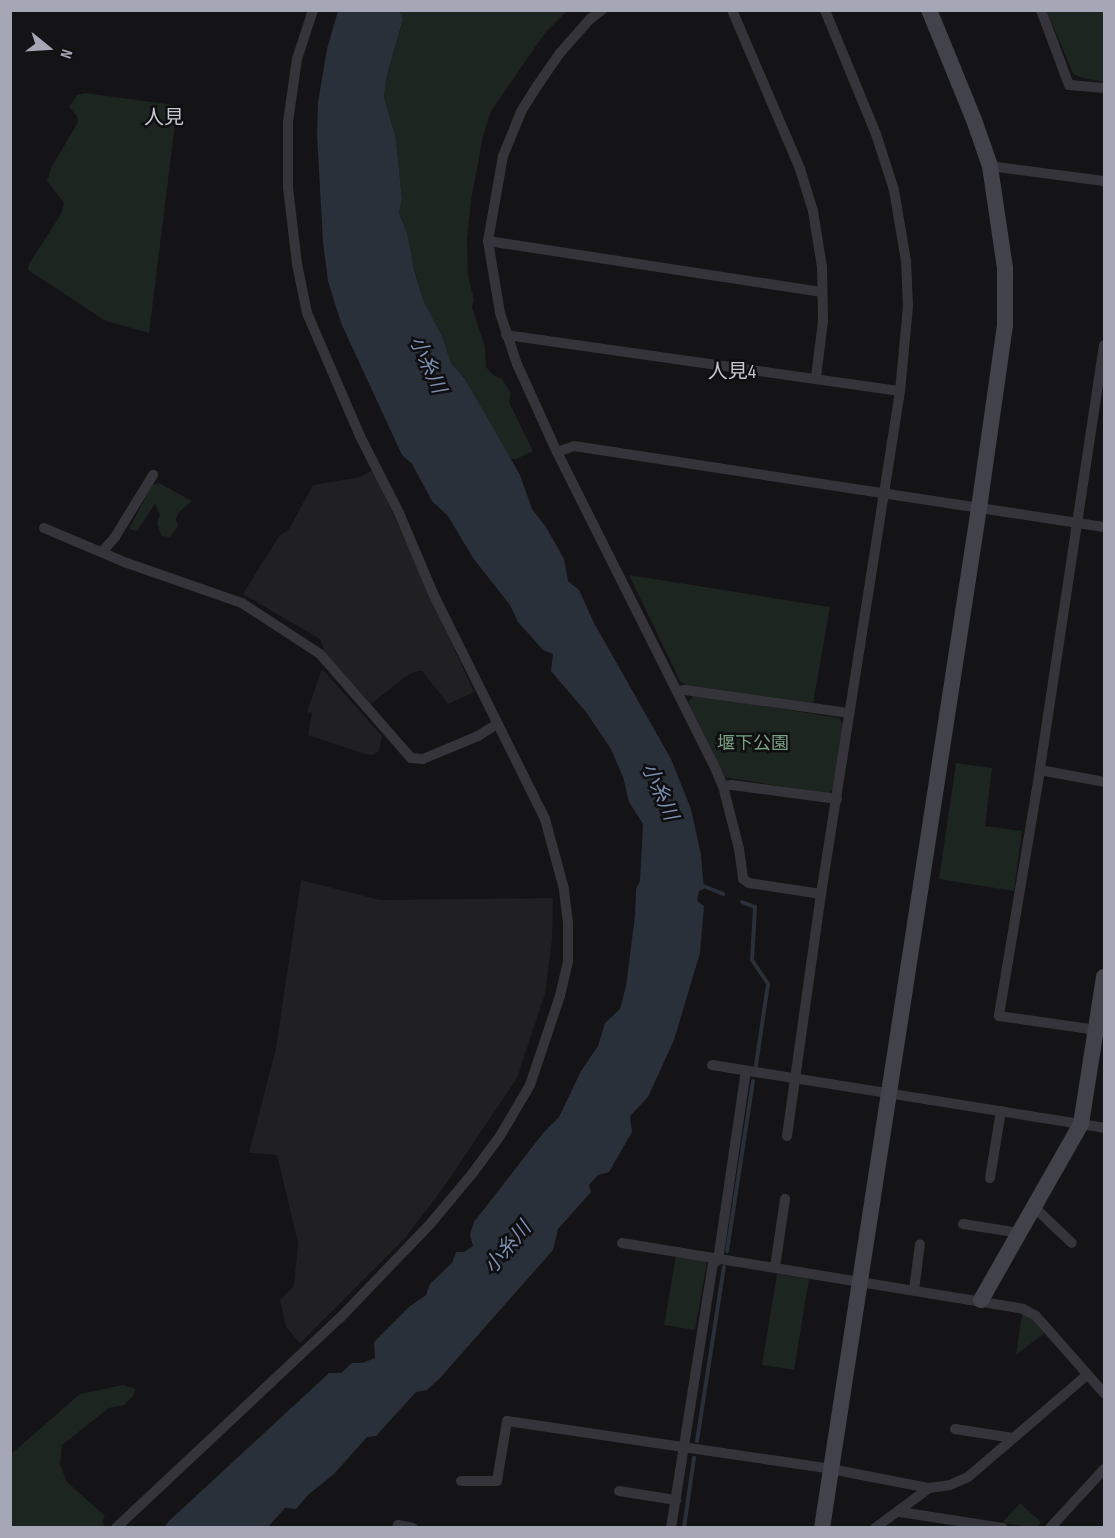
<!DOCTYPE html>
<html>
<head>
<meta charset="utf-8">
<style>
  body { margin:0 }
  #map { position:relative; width:1115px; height:1538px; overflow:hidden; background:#141315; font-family:"Sofia Sans Condensed","Noto Sans JP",sans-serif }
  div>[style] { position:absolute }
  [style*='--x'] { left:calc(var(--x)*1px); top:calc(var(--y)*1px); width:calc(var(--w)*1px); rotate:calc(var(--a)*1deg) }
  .built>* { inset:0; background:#201f22 }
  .green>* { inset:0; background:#1d2520 }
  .water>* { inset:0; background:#293039 }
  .stream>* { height:4px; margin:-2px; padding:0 2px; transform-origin:2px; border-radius:2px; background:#293039 }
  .street>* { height:10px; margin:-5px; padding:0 5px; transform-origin:5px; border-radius:5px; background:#34343a }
  .secondary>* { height:16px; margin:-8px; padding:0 8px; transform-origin:8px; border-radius:8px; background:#42434a }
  span { translate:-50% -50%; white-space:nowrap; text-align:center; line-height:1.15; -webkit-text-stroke:5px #0f0e10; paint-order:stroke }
  .park-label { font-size:18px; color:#7ba184 }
  .neighbourhood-label { font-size:20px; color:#c6c7d2 }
  .water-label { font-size:20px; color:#7b8fb2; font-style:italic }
  .frame { position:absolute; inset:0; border:12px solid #a5a7b6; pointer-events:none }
  .north { position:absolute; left:18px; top:18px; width:60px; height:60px; -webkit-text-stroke:4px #0f0e10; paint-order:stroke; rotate:108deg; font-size:16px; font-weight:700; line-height:24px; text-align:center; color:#a5a7b6 }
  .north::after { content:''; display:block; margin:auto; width:21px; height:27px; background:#a5a7b6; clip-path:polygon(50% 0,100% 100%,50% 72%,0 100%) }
</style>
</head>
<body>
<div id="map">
  <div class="built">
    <div style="clip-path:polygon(373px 470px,474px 692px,448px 704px,422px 671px,414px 672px,405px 677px,371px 704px,325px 653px,320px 639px,243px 594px,279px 536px,289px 529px,313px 485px,360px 477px)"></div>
    <div style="clip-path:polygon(322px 669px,382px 736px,379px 751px,373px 755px,365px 754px,308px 735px,312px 713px,307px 712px)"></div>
    <div style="clip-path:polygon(301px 880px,380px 900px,553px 898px,552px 940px,545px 994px,517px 1078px,446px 1184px,405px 1238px,300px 1343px,286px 1327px,280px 1300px,294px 1286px,298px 1243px,277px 1155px,249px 1153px,276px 1048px)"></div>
  </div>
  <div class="green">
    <div style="clip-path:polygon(399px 11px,567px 11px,545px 33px,491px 111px,483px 136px,471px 201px,467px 239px,468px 275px,474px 300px,472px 307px,485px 347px,486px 367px,493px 375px,502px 379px,511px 393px,509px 402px,533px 451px,516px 459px,510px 459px,465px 379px,451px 363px,442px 336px,424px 302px,410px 255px,407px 233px,399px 213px,402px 199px,396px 139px,384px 97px,386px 79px,403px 20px)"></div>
    <div style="clip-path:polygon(1047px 11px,1104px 11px,1104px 82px,1082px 78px,1073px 74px)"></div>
    <div style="clip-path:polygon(85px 93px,174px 105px,177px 108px,149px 333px,106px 321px,28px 270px,29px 264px,61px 214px,64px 203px,47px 181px,51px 168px,78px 122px,77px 116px,69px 107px,77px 95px)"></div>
    <div style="clip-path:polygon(159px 483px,192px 501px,179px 512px,176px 519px,178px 526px,170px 537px,161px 536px,157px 523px,160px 515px,155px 504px,137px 531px,129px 529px,152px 485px)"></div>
    <div style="clip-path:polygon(629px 575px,830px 607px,813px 703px,685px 685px,680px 681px)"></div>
    <div style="clip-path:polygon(694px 695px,839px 718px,843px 724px,833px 789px,828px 794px,724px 777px,688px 702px)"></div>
    <div style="clip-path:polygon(956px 763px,992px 768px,985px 826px,1022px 831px,1014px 891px,939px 879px)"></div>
    <div style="clip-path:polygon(676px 1255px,707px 1262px,695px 1330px,664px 1325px)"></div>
    <div style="clip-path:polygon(777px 1274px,809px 1279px,794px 1370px,762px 1365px)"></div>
    <div style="clip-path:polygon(1022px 1314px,1033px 1319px,1046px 1332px,1016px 1355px)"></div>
    <div style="clip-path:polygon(123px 1385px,136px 1389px,133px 1396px,124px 1405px,109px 1408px,62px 1445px,60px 1464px,67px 1482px,105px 1516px,102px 1521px,105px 1527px,11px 1527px,11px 1454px,80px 1394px)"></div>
    <div style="clip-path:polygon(1020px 1503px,1041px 1522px,1037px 1528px,1002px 1523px)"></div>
  </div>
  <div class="water">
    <div style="clip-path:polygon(338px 11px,399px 11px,403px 19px,386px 79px,384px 97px,396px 139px,402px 199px,399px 213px,407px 233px,414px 270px,424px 302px,442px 336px,451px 363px,465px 379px,520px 475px,532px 509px,546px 527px,564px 559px,568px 581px,579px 590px,594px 623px,671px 759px,691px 809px,701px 855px,704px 889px,699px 891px,697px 901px,704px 906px,700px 953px,674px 1040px,648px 1097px,630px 1116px,632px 1132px,609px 1172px,598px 1175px,589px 1185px,591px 1192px,558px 1229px,553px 1250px,440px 1378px,427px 1390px,416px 1392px,376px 1436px,367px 1437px,334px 1474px,309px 1494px,296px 1509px,285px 1508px,268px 1527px,164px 1527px,169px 1521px,329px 1373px,341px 1373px,352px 1363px,362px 1363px,375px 1358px,374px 1342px,410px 1306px,426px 1295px,430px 1284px,452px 1263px,456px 1252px,464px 1252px,473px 1246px,470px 1235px,474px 1222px,544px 1132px,559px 1117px,581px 1071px,598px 1046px,605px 1023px,620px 1009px,626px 986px,635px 916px,636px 889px,640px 881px,643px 824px,629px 802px,623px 777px,611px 749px,586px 712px,551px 671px,553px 654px,543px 650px,518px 622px,510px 605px,473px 558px,448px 516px,432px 501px,412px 464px,402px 455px,341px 323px,328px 281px,323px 242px,317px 135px,318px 102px,327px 49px)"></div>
  </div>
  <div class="stream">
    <div style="--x:701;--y:885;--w:24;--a:22"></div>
    <div style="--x:742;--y:902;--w:14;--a:21"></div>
    <div style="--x:755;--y:907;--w:53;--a:93.2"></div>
    <div style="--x:752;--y:960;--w:29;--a:56"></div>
    <div style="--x:768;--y:984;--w:82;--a:98.4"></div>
    <div style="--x:727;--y:1251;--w:172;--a:-81.3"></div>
    <div style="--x:697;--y:1441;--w:176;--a:-81.2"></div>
    <div style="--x:684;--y:1528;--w:71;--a:-81.9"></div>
  </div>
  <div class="street">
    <div style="--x:602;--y:10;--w:15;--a:143"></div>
    <div style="--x:590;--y:19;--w:45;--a:131.4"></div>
    <div style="--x:560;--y:53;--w:40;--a:124.9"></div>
    <div style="--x:537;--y:86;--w:31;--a:122"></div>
    <div style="--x:521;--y:112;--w:48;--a:112.2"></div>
    <div style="--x:503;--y:156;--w:86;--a:100"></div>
    <div style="--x:488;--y:241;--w:73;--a:80.5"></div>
    <div style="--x:500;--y:313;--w:54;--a:71.6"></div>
    <div style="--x:517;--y:364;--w:97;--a:65.6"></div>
    <div style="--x:557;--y:452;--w:348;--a:63.4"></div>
    <div style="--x:713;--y:763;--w:25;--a:67"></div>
    <div style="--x:723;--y:786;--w:65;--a:75.7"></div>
    <div style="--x:739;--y:849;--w:30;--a:82"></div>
    <div style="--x:743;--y:879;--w:7;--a:34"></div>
    <div style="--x:749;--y:883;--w:73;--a:8.7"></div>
    <div style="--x:732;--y:10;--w:173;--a:66.8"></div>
    <div style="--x:800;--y:169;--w:44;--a:72.8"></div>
    <div style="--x:813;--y:211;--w:57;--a:80.9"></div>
    <div style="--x:822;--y:267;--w:54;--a:88.9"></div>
    <div style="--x:823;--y:321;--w:56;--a:97.1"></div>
    <div style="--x:1041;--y:10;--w:80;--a:69.5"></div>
    <div style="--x:1069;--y:85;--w:35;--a:5"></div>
    <div style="--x:990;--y:166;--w:115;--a:7.5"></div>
    <div style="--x:488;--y:241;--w:338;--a:8.7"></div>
    <div style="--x:506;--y:335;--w:398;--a:8.1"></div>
    <div style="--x:1104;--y:345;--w:430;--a:98.6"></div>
    <div style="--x:1040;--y:770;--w:249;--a:99.5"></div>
    <div style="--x:999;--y:1016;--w:106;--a:8.1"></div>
    <div style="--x:557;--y:452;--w:18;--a:-19"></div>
    <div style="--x:574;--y:446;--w:536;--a:8.69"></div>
    <div style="--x:44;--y:528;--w:90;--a:22.9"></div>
    <div style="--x:127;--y:563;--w:122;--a:19.2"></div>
    <div style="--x:242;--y:603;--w:93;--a:33.2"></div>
    <div style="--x:320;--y:654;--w:138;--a:48.8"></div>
    <div style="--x:411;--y:758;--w:12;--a:5"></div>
    <div style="--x:423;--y:759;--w:60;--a:-22.7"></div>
    <div style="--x:478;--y:736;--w:22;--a:-32"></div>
    <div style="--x:102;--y:552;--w:20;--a:-49"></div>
    <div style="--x:115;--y:537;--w:73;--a:-58.5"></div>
    <div style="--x:678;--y:691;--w:7;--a:-8"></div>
    <div style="--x:685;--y:690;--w:166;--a:8"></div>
    <div style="--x:1040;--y:770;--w:65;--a:10.6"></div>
    <div style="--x:723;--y:786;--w:9;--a:-6"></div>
    <div style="--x:732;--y:785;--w:106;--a:7.6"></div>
    <div style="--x:712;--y:1065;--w:397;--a:9.1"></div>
    <div style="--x:787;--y:1136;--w:244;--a:-82"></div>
    <div style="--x:821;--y:894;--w:509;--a:-81.07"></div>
    <div style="--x:900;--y:391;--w:85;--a:-84.6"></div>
    <div style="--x:908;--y:306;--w:45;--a:-92.5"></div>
    <div style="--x:906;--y:261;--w:72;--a:-99.6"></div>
    <div style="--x:894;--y:190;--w:59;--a:-107.8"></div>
    <div style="--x:876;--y:134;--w:134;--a:-112.4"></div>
    <div style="--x:990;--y:1178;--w:68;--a:-80.7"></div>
    <div style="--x:1034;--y:1207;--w:52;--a:43.5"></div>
    <div style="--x:963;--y:1224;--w:57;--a:9.1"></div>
    <div style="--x:622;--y:1243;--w:406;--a:9.3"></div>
    <div style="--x:1023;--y:1309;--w:15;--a:28"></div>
    <div style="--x:1036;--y:1316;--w:103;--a:48.6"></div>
    <div style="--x:775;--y:1267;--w:69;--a:-81.6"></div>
    <div style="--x:914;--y:1290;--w:46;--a:-82.6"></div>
    <div style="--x:955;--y:1429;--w:59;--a:8.8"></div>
    <div style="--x:461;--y:1481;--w:36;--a:0"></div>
    <div style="--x:497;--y:1481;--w:61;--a:-80.5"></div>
    <div style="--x:507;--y:1421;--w:328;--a:8.4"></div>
    <div style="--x:831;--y:1469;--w:100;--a:11"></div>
    <div style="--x:619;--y:1491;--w:58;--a:9"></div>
    <div style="--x:900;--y:1512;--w:104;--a:8.8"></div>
    <div style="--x:116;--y:1528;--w:307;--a:-43.2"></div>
    <div style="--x:340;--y:1318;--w:132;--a:-46.2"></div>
    <div style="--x:431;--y:1223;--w:64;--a:-50.1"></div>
    <div style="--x:472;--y:1174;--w:47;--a:-53.6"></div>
    <div style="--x:500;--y:1136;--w:59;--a:-59.5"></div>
    <div style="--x:530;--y:1085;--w:94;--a:-71.4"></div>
    <div style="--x:560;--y:996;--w:37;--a:-77"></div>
    <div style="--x:568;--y:960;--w:37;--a:-90"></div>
    <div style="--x:568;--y:923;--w:34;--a:-97"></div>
    <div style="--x:564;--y:889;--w:73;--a:-105.2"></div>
    <div style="--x:545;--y:819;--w:254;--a:-116.4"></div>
    <div style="--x:432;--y:591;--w:85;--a:-112.9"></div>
    <div style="--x:399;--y:513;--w:86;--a:-116.9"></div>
    <div style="--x:360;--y:436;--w:134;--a:-113.3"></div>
    <div style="--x:307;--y:313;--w:50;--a:-101.5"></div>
    <div style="--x:297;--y:264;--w:78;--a:-96.7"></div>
    <div style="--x:288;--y:187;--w:65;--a:-90"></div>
    <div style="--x:288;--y:122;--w:64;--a:-81.9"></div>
    <div style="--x:297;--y:59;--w:52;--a:-71.9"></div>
    <div style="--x:397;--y:1528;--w:3;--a:-72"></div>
    <div style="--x:398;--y:1525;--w:15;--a:11"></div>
    <div style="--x:671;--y:1528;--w:267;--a:-81"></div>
    <div style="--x:713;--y:1264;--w:6;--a:-39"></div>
    <div style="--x:718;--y:1260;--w:191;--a:-81.6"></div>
    <div style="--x:875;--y:1528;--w:67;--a:-36.5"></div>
    <div style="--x:929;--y:1488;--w:21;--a:-8"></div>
    <div style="--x:950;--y:1485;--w:20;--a:-24"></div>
    <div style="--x:968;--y:1477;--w:157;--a:-40.6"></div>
    <div style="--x:1050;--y:1528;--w:80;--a:-47.5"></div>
  </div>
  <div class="secondary">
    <div style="--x:981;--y:1300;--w:202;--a:-60.4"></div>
    <div style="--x:1081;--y:1124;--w:149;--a:-81.1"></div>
    <div style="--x:822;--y:1528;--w:1032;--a:-81.25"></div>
    <div style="--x:979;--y:508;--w:185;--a:-81.9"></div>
    <div style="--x:1005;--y:325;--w:57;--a:-90"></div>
    <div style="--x:1005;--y:268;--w:103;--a:-98.4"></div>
    <div style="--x:990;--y:166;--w:49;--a:-109.2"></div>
    <div style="--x:974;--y:120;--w:119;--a:-112.2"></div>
  </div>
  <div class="park-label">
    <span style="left:753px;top:744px">堰下公園</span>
  </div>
  <div class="neighbourhood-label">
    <span style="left:164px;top:118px">人見</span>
    <span style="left:732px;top:372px">人見4</span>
  </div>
  <div class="water-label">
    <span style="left:427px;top:365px;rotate:66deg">小糸川</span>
    <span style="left:659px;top:792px;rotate:66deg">小糸川</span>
    <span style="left:508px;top:1248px;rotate:-50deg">小糸川</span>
  </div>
  <div class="frame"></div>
  <div class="north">N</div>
</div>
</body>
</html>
